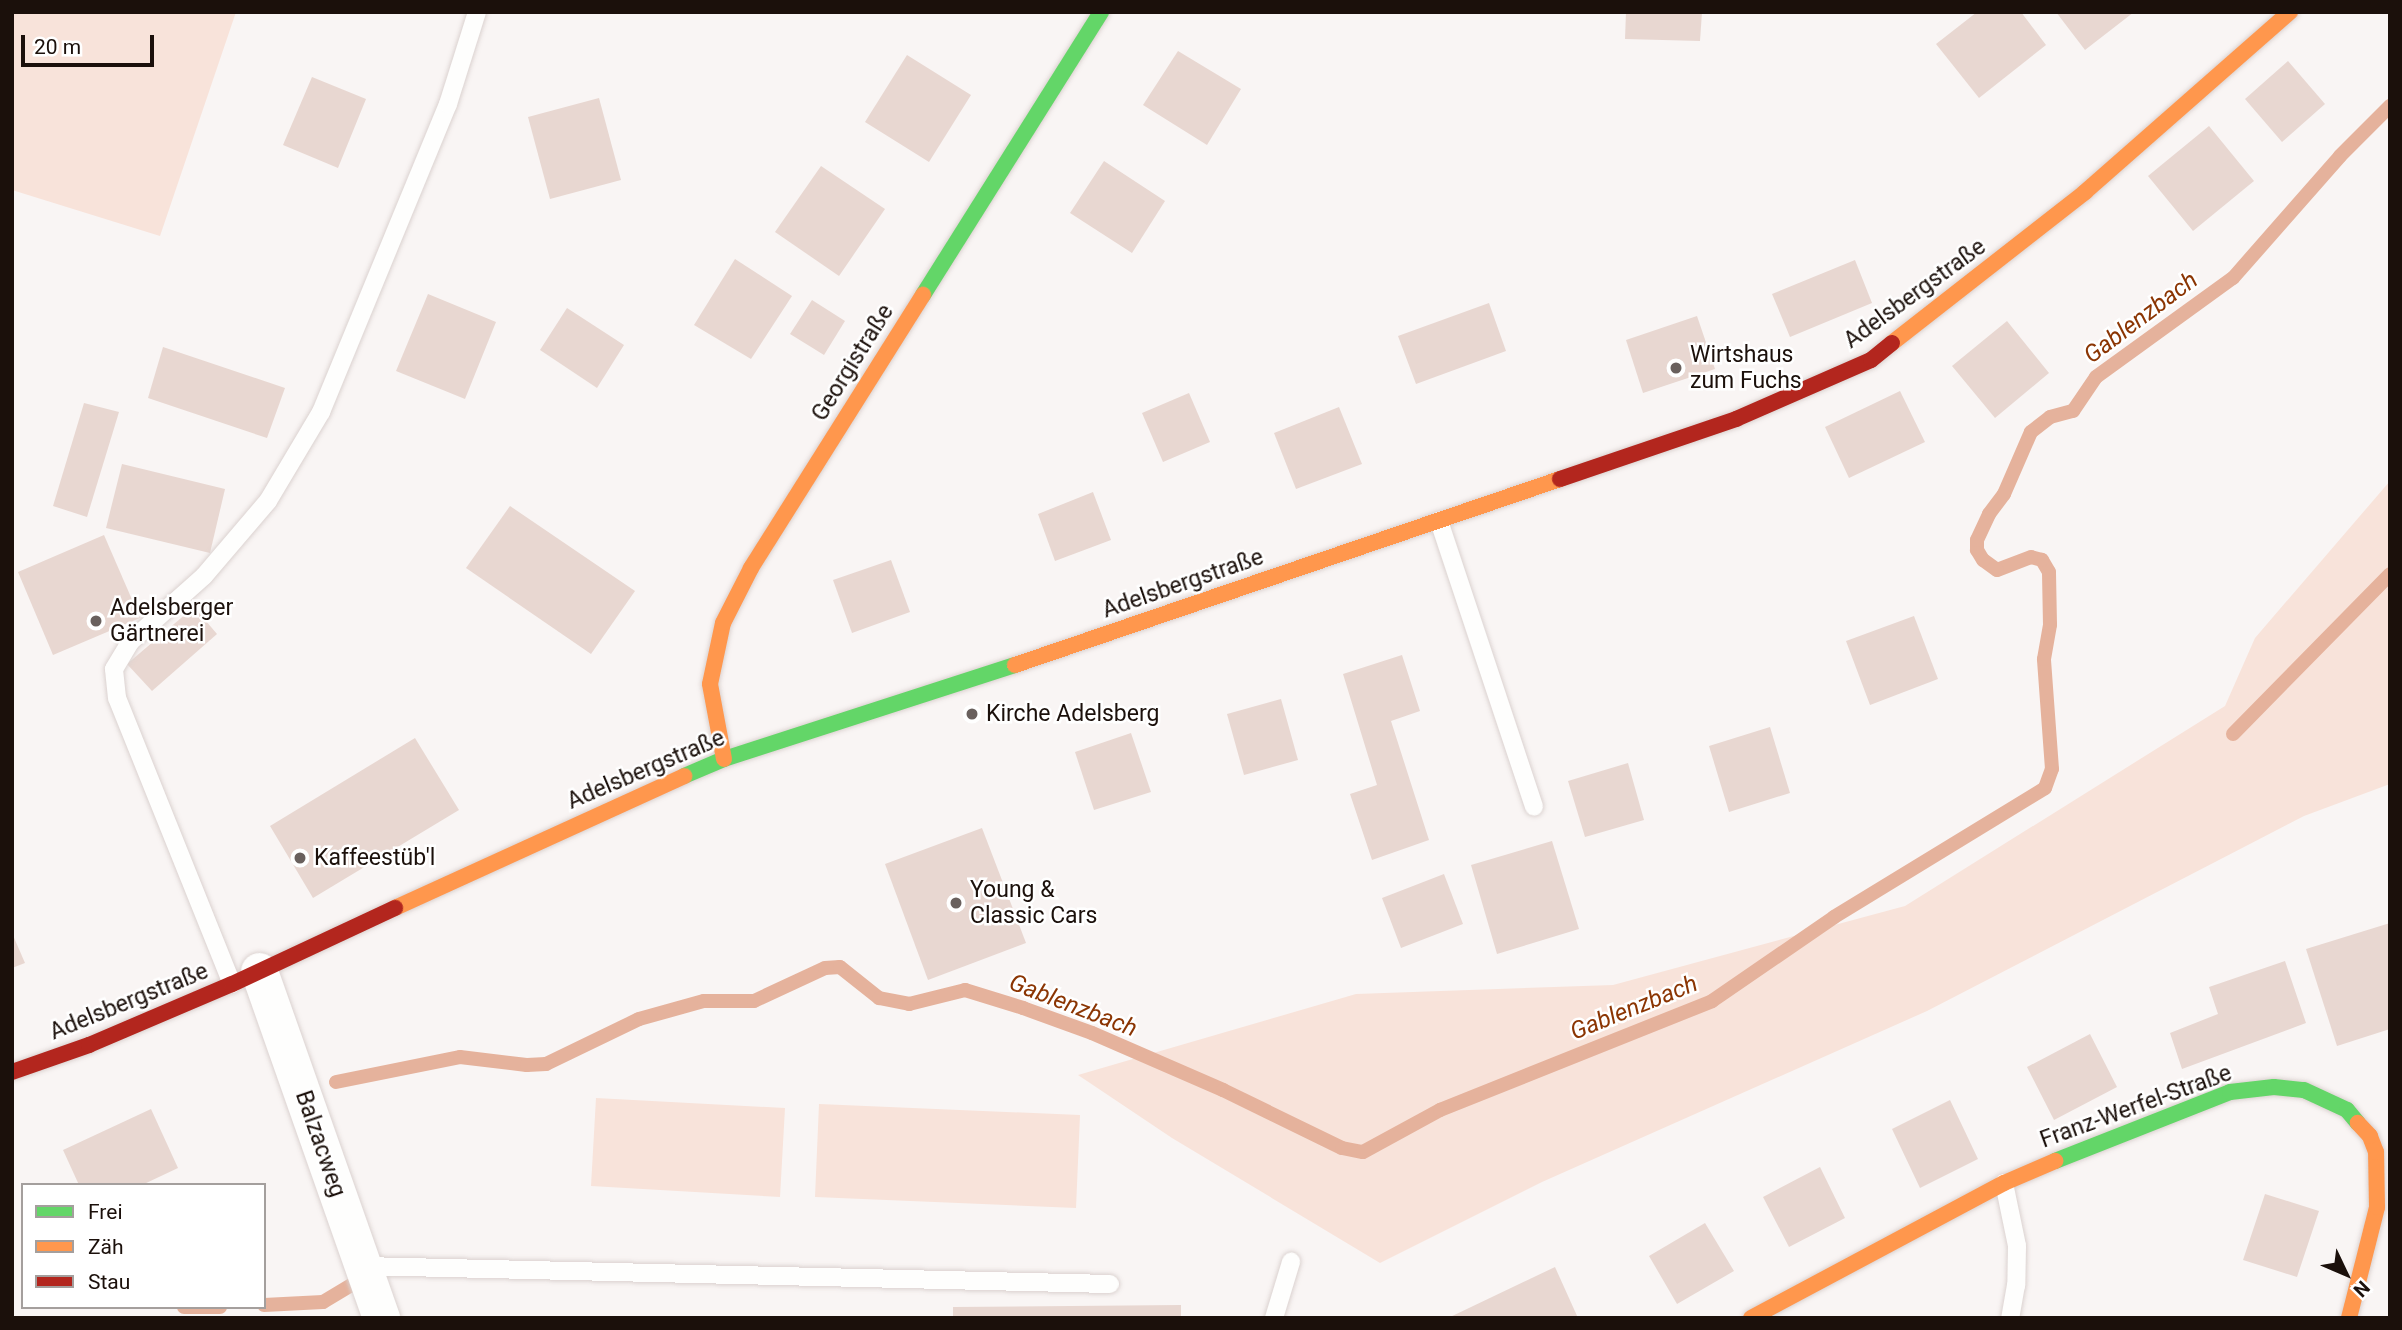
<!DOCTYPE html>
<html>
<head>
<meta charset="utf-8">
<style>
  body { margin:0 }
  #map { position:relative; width:2402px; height:1330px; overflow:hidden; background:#f9f5f4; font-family:Roboto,sans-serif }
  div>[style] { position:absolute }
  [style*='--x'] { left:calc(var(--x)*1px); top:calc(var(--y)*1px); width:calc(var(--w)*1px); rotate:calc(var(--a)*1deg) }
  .green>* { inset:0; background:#f8e3da }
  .stream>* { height:14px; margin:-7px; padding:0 7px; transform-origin:7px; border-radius:7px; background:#e5b29c }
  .building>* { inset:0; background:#e8d7d1 }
  .roads { filter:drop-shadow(0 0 2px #dbd2d0) drop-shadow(0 0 2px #dbd2d0) }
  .lane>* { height:18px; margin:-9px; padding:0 9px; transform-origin:9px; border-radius:9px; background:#fefefd }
  .street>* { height:37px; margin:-18.5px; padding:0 18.5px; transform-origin:18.5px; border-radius:18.5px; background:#fefefd }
  .fast>* { height:16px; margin:-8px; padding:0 8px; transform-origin:8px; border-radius:8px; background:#63d668 }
  .slow>* { height:16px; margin:-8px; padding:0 8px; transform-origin:8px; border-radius:8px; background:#ff974d }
  .jam>* { height:16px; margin:-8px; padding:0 8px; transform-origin:8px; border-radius:8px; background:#b3261e }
  .dots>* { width:19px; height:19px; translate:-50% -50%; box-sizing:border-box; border:4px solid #fff; border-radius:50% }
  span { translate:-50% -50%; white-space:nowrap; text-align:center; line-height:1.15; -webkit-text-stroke:5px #fff; paint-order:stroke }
  .street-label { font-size:23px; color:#1b100b }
  .poi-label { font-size:23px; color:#1b100b }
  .left { translate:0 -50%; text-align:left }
  .water-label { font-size:24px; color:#8b3503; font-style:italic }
  .frame { position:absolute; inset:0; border:14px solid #1b100b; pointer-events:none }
  .legend { position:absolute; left:21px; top:1183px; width:245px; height:126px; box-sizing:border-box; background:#fff; border:2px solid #a49f9d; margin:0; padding:9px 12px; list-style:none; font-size:21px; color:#1b100b }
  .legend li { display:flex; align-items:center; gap:14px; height:35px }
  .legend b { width:35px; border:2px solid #a49f9d }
  .north { position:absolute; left:2311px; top:1239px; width:70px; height:70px; -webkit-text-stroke:5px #fff; paint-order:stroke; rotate:134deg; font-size:19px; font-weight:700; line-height:28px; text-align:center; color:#1b100b }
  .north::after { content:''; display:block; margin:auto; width:24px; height:32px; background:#1b100b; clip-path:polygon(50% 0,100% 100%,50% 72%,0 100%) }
  .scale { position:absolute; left:21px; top:35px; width:133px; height:32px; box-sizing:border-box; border:4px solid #1b100b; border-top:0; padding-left:9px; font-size:21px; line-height:24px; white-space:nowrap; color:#1b100b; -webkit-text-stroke:5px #fff; paint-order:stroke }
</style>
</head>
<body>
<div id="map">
  <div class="green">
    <div style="clip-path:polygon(12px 12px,236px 12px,160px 236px,12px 190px)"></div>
    <div style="clip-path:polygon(2390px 481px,2390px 784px,2304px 816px,1927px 1011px,1542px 1182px,1380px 1263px,1172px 1138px,1078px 1075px,1356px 994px,1613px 985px,1905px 906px,2225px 706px,2255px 638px)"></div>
    <div style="clip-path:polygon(596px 1098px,785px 1108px,780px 1197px,591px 1186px)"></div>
    <div style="clip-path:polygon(819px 1104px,1080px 1115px,1076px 1208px,815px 1197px)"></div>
  </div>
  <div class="stream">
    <div style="--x:2233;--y:734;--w:224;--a:-45.5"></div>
    <div style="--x:336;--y:1082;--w:126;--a:-11.4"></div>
    <div style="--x:460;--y:1057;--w:67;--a:6.8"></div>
    <div style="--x:527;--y:1065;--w:19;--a:-3"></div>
    <div style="--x:546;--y:1064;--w:103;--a:-25.8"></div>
    <div style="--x:639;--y:1019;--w:67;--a:-15.5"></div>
    <div style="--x:704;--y:1001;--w:50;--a:0"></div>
    <div style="--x:754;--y:1001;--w:78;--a:-24.9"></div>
    <div style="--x:825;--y:968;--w:15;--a:-4"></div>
    <div style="--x:840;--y:967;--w:50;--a:38.5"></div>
    <div style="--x:879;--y:998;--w:31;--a:11"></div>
    <div style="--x:909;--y:1004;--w:58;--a:-14"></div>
    <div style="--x:965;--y:990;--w:61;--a:17.2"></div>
    <div style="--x:1023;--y:1008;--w:73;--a:19.9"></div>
    <div style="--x:1092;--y:1033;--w:143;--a:23.5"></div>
    <div style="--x:1223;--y:1090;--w:132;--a:26"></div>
    <div style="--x:1342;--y:1148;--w:21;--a:11"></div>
    <div style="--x:1363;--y:1152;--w:88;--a:-28.6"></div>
    <div style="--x:1440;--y:1110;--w:293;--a:-21.8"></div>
    <div style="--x:1712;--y:1001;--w:148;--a:-34.5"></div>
    <div style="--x:1834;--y:917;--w:247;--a:-31.4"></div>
    <div style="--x:2045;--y:788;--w:20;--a:-70"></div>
    <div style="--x:2052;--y:769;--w:110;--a:-94.2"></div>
    <div style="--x:2044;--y:659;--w:35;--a:-80"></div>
    <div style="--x:2050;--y:625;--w:53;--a:-91.1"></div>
    <div style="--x:2049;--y:572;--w:14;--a:-120"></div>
    <div style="--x:2042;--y:560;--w:11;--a:-165"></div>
    <div style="--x:2031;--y:557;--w:36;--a:159"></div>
    <div style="--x:1997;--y:570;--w:17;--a:-144"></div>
    <div style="--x:1983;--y:560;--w:12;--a:-121"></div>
    <div style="--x:1977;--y:550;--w:10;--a:-90"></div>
    <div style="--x:1977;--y:540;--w:29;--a:-65"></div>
    <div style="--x:1989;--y:514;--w:25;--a:-53"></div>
    <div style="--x:2004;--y:494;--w:68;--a:-66.5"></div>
    <div style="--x:2031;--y:432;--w:24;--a:-38"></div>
    <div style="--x:2050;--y:417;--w:24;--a:-15"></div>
    <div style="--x:2073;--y:411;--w:41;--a:-55.9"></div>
    <div style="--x:2096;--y:377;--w:169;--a:-35.9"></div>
    <div style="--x:2233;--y:278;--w:162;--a:-48.7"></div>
    <div style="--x:2340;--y:156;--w:71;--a:-45"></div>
    <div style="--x:264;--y:1305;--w:59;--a:-2.9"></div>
    <div style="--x:323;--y:1302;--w:35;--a:-31"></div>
    <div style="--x:184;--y:1307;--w:36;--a:0"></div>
  </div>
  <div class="building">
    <div style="clip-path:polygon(1626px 12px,1702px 12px,1700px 41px,1625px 39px)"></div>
    <div style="clip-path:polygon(1977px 12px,2021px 12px,2046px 45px,1979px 98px,1936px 44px)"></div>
    <div style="clip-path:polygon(2056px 12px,2134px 12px,2085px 50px)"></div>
    <div style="clip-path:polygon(1178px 51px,1241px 89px,1207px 145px,1143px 105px)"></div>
    <div style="clip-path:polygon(907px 55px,971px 95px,929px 162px,865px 122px)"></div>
    <div style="clip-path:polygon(2288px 61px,2325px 104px,2282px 142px,2245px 99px)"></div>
    <div style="clip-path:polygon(312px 77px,366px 99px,338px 168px,283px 145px)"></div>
    <div style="clip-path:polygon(599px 98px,621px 180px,550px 199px,528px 117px)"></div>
    <div style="clip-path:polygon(2209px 126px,2254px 181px,2193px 231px,2148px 176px)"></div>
    <div style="clip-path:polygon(1104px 161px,1165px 201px,1132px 253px,1070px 213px)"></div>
    <div style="clip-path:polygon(821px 166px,885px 209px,839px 276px,775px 232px)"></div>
    <div style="clip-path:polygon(735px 259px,792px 296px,751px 359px,694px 325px)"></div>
    <div style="clip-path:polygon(1855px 260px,1872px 303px,1790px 337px,1772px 294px)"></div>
    <div style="clip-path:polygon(428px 294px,496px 322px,465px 399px,396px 371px)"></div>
    <div style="clip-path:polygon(812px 300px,845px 321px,824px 355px,790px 334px)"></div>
    <div style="clip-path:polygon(1489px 303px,1506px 351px,1416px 384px,1398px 336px)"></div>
    <div style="clip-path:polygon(567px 308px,624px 345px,597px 388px,540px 350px)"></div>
    <div style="clip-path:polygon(1697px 316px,1715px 369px,1643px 393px,1626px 340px)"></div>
    <div style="clip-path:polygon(2007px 321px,2049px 373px,1995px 418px,1952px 366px)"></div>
    <div style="clip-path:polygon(163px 347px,285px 388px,267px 438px,148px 398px)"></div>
    <div style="clip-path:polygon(1900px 391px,1925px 442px,1849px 478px,1825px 427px)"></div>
    <div style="clip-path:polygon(1189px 393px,1210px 442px,1163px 462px,1142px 413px)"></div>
    <div style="clip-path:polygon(84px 403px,119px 412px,87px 517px,53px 506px)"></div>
    <div style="clip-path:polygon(1339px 407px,1362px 464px,1296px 489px,1274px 433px)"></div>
    <div style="clip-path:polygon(122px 464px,225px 489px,210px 553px,106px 528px)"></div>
    <div style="clip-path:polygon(1093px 492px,1111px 540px,1055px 561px,1038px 514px)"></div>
    <div style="clip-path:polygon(510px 506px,635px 591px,591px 654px,466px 568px)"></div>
    <div style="clip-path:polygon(104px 535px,140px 618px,53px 655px,18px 572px)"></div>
    <div style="clip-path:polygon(891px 560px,910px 612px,852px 633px,833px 580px)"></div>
    <div style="clip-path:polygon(194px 607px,217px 634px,152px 691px,127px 664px)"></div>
    <div style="clip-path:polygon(1914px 616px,1938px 679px,1870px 705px,1846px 641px)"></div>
    <div style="clip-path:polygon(1402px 655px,1420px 711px,1391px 721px,1429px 840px,1372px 860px,1350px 794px,1377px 785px,1343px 674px)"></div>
    <div style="clip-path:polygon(1281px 699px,1298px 760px,1244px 775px,1227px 714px)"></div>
    <div style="clip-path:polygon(1770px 727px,1790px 793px,1729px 812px,1709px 746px)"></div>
    <div style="clip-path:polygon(1131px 733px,1151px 792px,1094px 810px,1075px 752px)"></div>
    <div style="clip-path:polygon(415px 738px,459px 810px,313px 898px,270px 826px)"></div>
    <div style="clip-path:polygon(1628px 763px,1644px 820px,1585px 837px,1568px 781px)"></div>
    <div style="clip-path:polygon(982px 828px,1026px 943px,928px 980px,885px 864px)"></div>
    <div style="clip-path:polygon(1552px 841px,1579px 929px,1497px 954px,1471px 865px)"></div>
    <div style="clip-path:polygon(1444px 874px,1463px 924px,1401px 948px,1382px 898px)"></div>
    <div style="clip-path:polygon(2390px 923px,2390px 1029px,2337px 1046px,2306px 949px)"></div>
    <div style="clip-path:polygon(12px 933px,25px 963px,12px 968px)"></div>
    <div style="clip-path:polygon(2285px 961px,2306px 1023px,2182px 1069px,2170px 1033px,2218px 1014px,2209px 987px)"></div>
    <div style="clip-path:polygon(2090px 1034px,2117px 1087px,2054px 1120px,2027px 1067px)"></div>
    <div style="clip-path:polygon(1950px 1100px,1978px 1159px,1920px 1188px,1892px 1129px)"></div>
    <div style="clip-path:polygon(151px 1109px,178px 1168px,142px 1185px,79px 1185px,63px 1150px)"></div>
    <div style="clip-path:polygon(1820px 1167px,1845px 1218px,1789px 1247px,1763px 1197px)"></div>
    <div style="clip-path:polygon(2265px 1194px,2319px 1211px,2297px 1277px,2243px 1260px)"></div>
    <div style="clip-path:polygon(1705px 1223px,1734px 1271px,1677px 1304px,1649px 1256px)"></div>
    <div style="clip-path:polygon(1555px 1267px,1578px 1318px,1448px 1318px)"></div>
    <div style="clip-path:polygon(1181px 1305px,1181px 1318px,953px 1318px,953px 1307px)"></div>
  </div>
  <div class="roads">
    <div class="lane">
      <div style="--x:1439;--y:521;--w:301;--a:71.6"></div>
      <div style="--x:232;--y:984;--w:308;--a:-111.9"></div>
      <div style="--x:117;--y:698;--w:29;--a:-96"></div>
      <div style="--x:114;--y:669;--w:31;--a:-59"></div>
      <div style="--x:130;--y:642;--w:99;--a:-41.7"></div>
      <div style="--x:204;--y:576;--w:99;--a:-49.5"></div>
      <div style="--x:268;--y:501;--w:104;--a:-59.2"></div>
      <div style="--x:321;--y:412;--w:333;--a:-67.6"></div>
      <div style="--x:448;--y:104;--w:96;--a:-72.5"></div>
      <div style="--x:2004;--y:1183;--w:64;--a:78.3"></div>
      <div style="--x:2017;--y:1246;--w:39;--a:91"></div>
      <div style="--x:2016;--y:1285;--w:34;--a:100"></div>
      <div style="--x:363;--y:1266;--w:747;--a:1.38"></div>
      <div style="--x:1274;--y:1318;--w:59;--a:-73.1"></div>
    </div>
    <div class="street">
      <div style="--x:259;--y:971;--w:368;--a:70.6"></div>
    </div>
    <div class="fast">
      <div style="--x:923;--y:295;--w:334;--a:-57.8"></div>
      <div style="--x:684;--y:776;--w:43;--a:-23"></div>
      <div style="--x:724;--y:759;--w:306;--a:-17.9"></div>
      <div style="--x:2055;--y:1161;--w:188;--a:-21.5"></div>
      <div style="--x:2230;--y:1092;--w:44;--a:-6.5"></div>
      <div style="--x:2274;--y:1087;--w:30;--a:6"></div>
      <div style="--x:2304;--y:1090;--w:47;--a:24.9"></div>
      <div style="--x:2347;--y:1110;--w:17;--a:50"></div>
    </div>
    <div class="slow">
      <div style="--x:1892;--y:343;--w:245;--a:-38"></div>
      <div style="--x:2085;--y:192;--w:273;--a:-41.3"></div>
      <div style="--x:1015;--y:665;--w:576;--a:-18.84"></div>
      <div style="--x:724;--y:759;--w:76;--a:-100.6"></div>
      <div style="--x:710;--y:684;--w:62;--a:-78"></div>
      <div style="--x:723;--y:623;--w:62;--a:-63"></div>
      <div style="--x:751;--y:568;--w:323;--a:-57.8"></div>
      <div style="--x:395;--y:908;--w:318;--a:-24.5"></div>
      <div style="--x:1751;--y:1318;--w:287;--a:-28.1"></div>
      <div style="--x:2004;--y:1183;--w:56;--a:-23.3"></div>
      <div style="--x:2349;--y:1318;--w:114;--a:-75.8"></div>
      <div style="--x:2377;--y:1207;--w:55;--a:-91"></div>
      <div style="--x:2376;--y:1152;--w:17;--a:-111"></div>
      <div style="--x:2370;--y:1136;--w:18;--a:-133"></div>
    </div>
    <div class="jam">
      <div style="--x:1560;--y:479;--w:186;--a:-18.8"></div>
      <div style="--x:1736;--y:419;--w:147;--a:-23.6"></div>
      <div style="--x:1871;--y:360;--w:27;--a:-39"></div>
      <div style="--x:12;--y:1072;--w:82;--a:-19.3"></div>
      <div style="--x:89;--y:1045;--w:155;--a:-23.1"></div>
      <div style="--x:232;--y:984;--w:180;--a:-25"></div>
    </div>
  </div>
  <div class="dots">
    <div style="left:1676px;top:368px;background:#69605d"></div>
    <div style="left:96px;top:621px;background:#69605d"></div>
    <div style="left:972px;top:714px;background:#69605d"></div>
    <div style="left:300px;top:858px;background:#69605d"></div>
    <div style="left:956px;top:903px;background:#69605d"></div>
  </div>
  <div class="street-label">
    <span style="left:1915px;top:294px;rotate:-36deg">Adelsbergstraße</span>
    <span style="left:853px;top:363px;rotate:-58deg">Georgistraße</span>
    <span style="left:1183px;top:584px;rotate:-19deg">Adelsbergstraße</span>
    <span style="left:646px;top:770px;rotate:-23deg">Adelsbergstraße</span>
    <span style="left:129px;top:1002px;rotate:-22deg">Adelsbergstraße</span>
    <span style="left:2136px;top:1107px;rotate:-20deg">Franz-Werfel-Straße</span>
    <span style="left:320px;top:1144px;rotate:71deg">Balzacweg</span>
  </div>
  <div class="poi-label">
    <span class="left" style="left:1690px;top:368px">Wirtshaus<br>zum Fuchs</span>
    <span class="left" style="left:110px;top:621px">Adelsberger<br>Gärtnerei</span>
    <span class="left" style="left:986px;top:714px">Kirche Adelsberg</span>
    <span class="left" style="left:314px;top:858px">Kaffeestüb'l</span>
    <span class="left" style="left:970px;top:903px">Young &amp;<br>Classic Cars</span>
  </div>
  <div class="water-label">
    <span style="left:2141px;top:318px;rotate:-37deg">Gablenzbach</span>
    <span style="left:1073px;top:1006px;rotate:21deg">Gablenzbach</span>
    <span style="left:1634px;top:1008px;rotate:-22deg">Gablenzbach</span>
  </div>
  <div class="frame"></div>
  <ul class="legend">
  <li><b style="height:9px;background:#63d668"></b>Frei</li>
  <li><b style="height:9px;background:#ff974d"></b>Zäh</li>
  <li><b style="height:9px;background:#b3261e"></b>Stau</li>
  </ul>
  <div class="north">N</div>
  <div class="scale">20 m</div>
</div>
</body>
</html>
